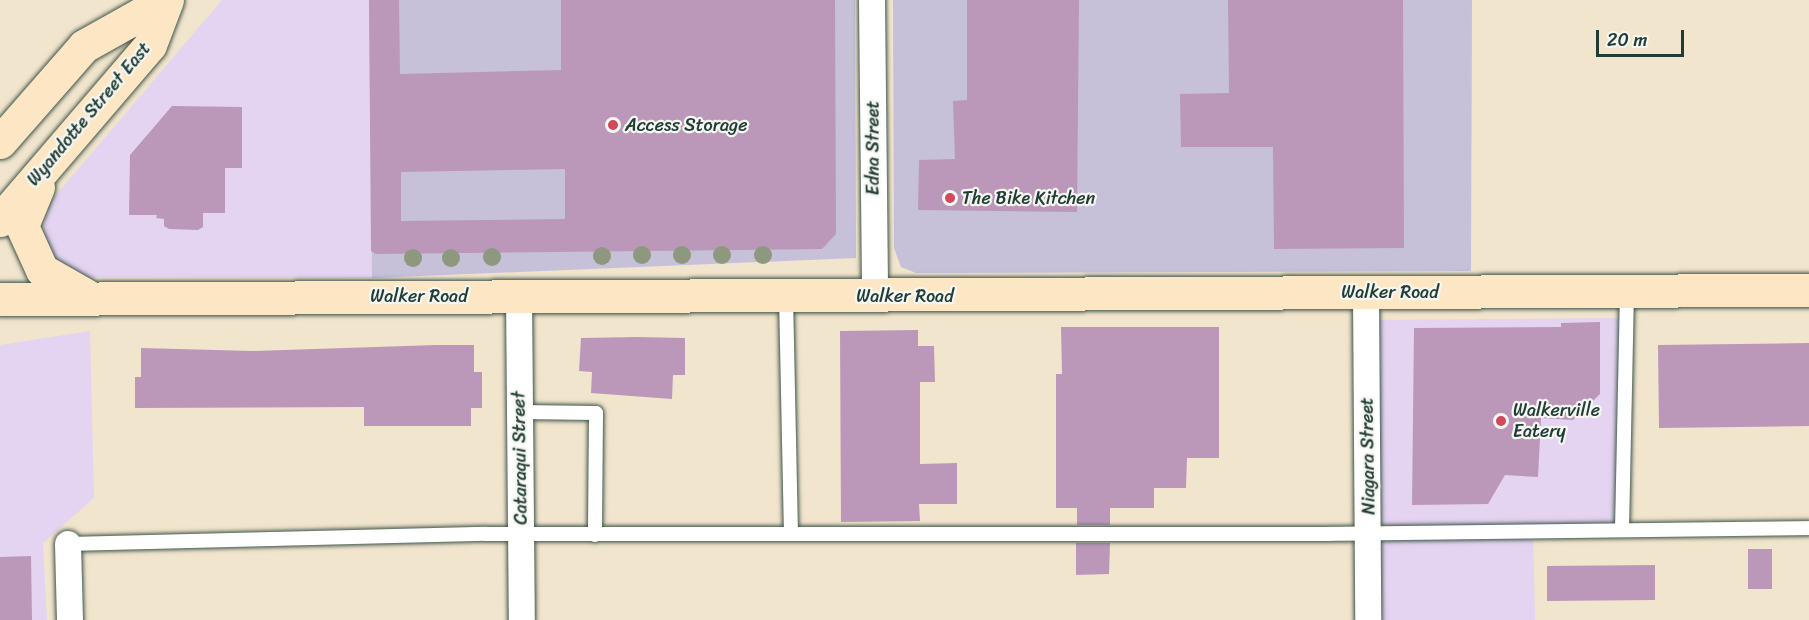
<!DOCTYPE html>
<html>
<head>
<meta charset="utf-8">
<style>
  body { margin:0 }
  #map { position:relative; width:1809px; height:620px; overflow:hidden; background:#f2e5cd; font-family:Sriracha,sans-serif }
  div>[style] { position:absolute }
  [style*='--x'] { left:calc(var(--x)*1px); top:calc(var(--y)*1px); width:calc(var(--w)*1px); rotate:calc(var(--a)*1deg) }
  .built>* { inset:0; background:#e4d3f1 }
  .industrial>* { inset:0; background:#c6c0d9 }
  .building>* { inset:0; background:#bb98b9 }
  .roads { filter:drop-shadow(0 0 2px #3f564b) drop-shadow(0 0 2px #3f564b) }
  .service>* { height:14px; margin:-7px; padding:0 7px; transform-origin:7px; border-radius:7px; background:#fff }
  .minor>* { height:26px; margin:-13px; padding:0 13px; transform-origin:13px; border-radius:13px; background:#fff }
  .secondary>* { height:33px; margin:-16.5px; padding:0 16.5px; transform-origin:16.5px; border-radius:16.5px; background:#fce6c4 }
  .trees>* { width:18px; height:18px; margin:-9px; border-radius:50%; background:#8e987f }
  .dots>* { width:16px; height:16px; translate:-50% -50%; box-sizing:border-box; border:3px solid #f6f6f2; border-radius:50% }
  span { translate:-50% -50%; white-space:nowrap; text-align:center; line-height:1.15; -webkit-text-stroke:4.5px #f6f6f2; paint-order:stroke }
  .street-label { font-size:18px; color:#1f3d34 }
  .poi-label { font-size:18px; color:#1f3d34 }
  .left { translate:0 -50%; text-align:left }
  .scale { position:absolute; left:1596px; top:30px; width:88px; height:27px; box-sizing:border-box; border:3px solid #1f3d34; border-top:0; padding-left:8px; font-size:18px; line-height:21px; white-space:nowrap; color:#1f3d34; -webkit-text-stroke:4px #f6f6f2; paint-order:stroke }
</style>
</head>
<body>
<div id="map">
  <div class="built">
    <div style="clip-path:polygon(222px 0,369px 0,372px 278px,83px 277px,58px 267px,45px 245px,44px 224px,50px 202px)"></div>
    <div style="clip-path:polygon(1627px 318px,1622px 530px,1533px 531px,1535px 620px,1368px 620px,1366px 320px)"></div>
    <div style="clip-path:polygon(90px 331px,94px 498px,43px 543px,47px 620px,0 620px,0 345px)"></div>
  </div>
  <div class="industrial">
    <div style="clip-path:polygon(369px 0,855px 0,856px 258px,372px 278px)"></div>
    <div style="clip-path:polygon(893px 0,1472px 0,1471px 271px,916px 273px,901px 267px,894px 248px)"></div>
  </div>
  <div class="building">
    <div style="clip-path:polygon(evenodd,369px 0,399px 0,400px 74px,561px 70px,561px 0,835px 0,836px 234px,822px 249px,376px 254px,371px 251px,369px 0,565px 169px,565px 219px,401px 221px,401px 172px,565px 169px)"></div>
    <div style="clip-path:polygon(967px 0,1079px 0,1077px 212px,918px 210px,919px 160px,955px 159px,953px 101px,967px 100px)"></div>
    <div style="clip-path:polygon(1228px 0,1403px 0,1404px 248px,1274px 249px,1273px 147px,1181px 147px,1180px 94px,1229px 93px)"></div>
    <div style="clip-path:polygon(172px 106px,242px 107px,242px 168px,225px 168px,225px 213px,203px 213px,203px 227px,198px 230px,169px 229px,164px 226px,164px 219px,156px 218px,157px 215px,129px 215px,130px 155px)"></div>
    <div style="clip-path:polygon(1600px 322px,1600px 394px,1573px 420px,1541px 418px,1538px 477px,1505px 475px,1488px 504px,1412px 505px,1414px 328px,1561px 327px,1561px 323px)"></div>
    <div style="clip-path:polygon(1061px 327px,1219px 327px,1219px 458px,1187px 458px,1186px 488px,1154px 488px,1154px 508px,1110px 508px,1110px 525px,1077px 525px,1077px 508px,1056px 508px,1056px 374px,1062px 374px)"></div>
    <div style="clip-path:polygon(918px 330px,918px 346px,934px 346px,935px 382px,920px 382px,920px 464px,957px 463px,957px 504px,919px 504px,920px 521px,841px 522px,840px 331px)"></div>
    <div style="clip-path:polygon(638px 337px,685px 338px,685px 375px,673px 375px,672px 399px,591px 393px,592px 372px,579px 371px,581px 338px)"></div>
    <div style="clip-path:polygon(1809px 343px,1809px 426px,1659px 428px,1658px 345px)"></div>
    <div style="clip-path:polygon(436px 345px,474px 345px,474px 372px,482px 372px,482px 408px,471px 408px,471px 426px,364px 426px,364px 407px,135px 408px,135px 377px,141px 377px,141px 348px,252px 351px)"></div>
    <div style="clip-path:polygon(1076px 543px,1110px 543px,1109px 574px,1076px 575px)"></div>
    <div style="clip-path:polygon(1748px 549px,1772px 549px,1772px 589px,1748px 589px)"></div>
    <div style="clip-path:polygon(31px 556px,32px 620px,0 620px,0 557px)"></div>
    <div style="clip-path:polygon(1655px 565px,1655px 600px,1547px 601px,1547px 566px)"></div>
  </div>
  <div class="roads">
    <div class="service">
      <div style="--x:786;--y:296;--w:238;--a:88.8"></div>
      <div style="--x:520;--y:412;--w:76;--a:0.8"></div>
      <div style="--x:596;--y:413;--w:122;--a:90.5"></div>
      <div style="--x:1622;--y:530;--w:240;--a:-88.8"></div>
      <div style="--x:68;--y:544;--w:418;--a:-1.4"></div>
      <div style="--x:486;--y:534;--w:842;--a:0"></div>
      <div style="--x:1328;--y:534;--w:481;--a:-0.7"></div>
    </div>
    <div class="minor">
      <div style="--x:872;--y:0;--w:296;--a:89.4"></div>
      <div style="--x:1366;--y:293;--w:327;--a:89.6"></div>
      <div style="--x:519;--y:296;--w:324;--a:89.5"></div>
      <div style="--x:68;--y:544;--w:76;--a:88.5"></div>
    </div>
    <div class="secondary">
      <div style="--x:0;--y:142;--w:128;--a:-48.8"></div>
      <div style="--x:84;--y:46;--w:94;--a:-29.3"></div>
      <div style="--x:38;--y:187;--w:42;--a:112.3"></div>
      <div style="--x:22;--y:226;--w:48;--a:65.6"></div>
      <div style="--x:42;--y:270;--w:54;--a:29.9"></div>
      <div style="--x:0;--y:220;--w:230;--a:-49.4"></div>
      <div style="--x:150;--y:45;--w:48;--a:-69.3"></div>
      <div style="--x:0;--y:299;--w:1809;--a:-0.29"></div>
    </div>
  </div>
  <div class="trees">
    <div style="left:642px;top:255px"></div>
    <div style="left:682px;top:255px"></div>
    <div style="left:722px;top:255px"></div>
    <div style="left:763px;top:255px"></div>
    <div style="left:602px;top:256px"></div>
    <div style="left:492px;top:257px"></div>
    <div style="left:413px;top:258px"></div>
    <div style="left:451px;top:258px"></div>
  </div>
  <div class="dots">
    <div style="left:613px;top:125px;background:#d1495b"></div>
    <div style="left:950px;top:198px;background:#d1495b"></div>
    <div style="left:1501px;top:421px;background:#d1495b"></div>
  </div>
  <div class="street-label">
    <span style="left:89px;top:114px;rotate:-50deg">Wyandotte Street East</span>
    <span style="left:873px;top:148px;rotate:-90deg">Edna Street</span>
    <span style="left:1390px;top:292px">Walker Road</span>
    <span style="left:419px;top:296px">Walker Road</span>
    <span style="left:905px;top:296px">Walker Road</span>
    <span style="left:1368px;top:456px;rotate:-91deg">Niagara Street</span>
    <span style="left:520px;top:458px;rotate:-91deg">Cataraqui Street</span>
  </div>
  <div class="poi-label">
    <span class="left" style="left:625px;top:125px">Access Storage</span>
    <span class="left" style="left:962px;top:198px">The Bike Kitchen</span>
    <span class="left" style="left:1513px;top:421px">Walkerville<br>Eatery</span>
  </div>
  <div class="scale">20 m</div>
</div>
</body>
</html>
